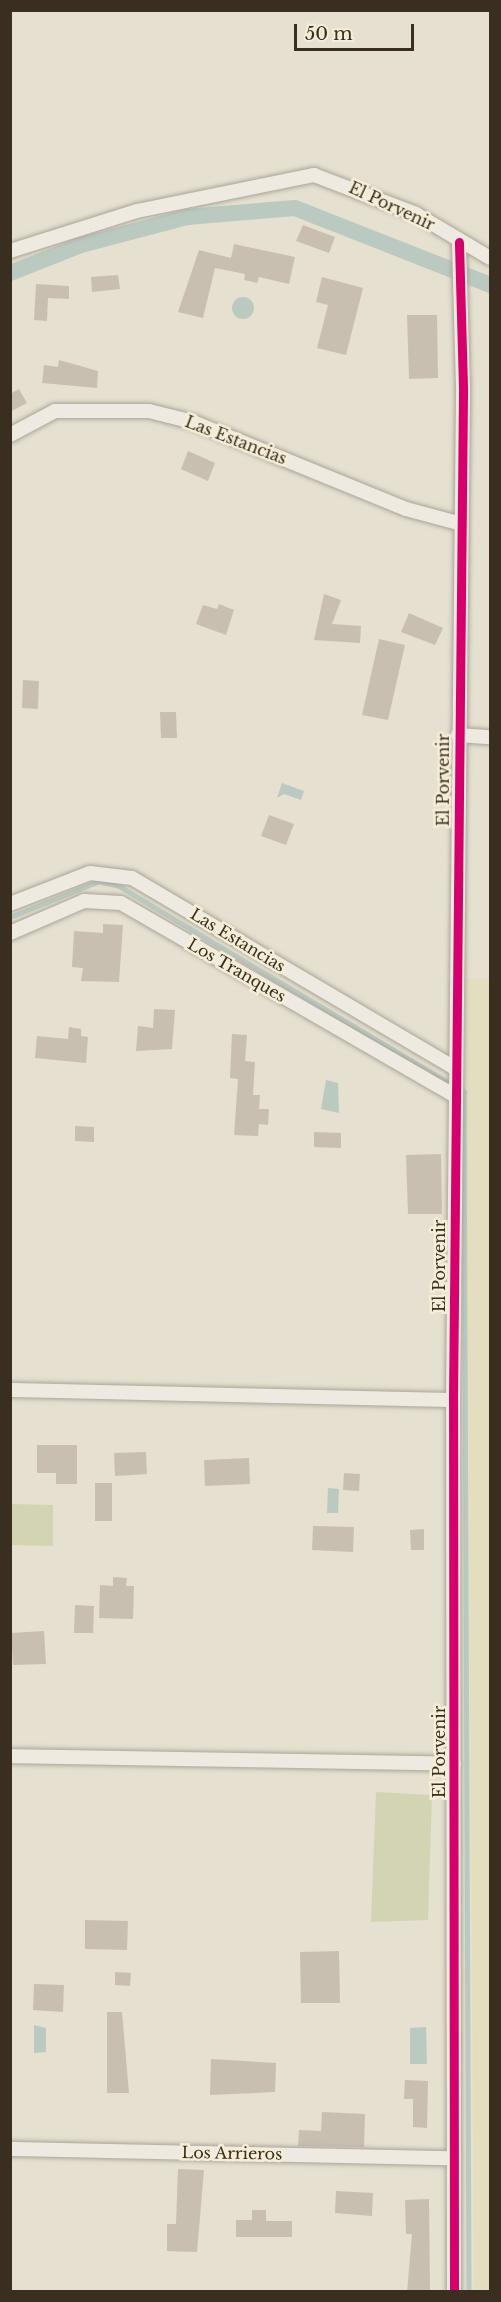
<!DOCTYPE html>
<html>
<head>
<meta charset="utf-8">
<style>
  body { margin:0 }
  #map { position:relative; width:501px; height:2302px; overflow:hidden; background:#e5e0d0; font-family:"Libre Baskerville",serif }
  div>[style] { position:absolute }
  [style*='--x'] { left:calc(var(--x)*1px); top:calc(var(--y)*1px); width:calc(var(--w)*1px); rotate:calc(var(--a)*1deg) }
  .farmland>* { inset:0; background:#e4dec1 }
  .green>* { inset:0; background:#d3d4b3 }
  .water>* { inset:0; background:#bbcac1 }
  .round { border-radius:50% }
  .stream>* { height:4.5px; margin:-2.25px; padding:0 2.25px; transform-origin:2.25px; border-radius:2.25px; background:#bbcac1 }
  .canal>* { height:16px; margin:-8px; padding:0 8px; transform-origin:8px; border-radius:8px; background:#bbcac1 }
  .building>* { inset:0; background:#c9bfb1 }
  .roads { filter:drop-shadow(0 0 2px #aba598) drop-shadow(0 0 2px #aba598) }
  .street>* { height:14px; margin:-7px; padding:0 7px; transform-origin:7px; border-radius:7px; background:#eeeae1 }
  .cycleway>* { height:9px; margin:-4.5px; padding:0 4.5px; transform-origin:4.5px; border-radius:4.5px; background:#d6006c }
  span { translate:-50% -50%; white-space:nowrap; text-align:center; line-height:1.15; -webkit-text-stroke:5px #f5eed7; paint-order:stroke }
  .street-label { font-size:16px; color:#3a2e20 }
  .frame { position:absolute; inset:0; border:12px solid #3a2e20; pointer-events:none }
  .scale { position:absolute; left:294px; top:24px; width:120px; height:27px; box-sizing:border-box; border:3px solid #3a2e20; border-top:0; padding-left:8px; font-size:18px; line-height:21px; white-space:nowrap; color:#3a2e20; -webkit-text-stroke:4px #f5eed7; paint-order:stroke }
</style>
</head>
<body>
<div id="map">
  <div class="farmland">
    <div style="clip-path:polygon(465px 979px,490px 979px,490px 2292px,474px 2291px)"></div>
  </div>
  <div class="green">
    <div style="clip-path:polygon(11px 1504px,53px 1505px,53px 1546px,11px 1545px)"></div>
    <div style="clip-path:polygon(376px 1792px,432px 1795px,428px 1920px,371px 1922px)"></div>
  </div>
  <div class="water">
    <div class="round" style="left:232px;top:297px;width:22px;height:22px"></div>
    <div style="clip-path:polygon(282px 783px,304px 791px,301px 800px,284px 794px,277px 798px)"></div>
    <div style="clip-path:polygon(326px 1080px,338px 1083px,339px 1113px,321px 1109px)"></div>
    <div style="clip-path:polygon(328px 1488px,339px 1489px,338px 1513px,327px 1513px)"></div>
    <div style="clip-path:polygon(34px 2025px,46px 2028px,46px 2052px,34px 2053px)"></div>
    <div style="clip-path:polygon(426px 2027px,427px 2064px,410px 2064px,410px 2028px)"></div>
  </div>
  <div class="stream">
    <div style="--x:10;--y:917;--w:96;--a:-22"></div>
    <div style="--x:99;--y:881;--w:21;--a:14"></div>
    <div style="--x:119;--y:886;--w:402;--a:30.8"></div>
    <div style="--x:464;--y:1092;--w:1200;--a:89.76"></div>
  </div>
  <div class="canal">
    <div style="--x:10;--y:273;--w:76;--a:-21.5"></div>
    <div style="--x:81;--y:245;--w:110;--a:-14.8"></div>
    <div style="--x:187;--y:217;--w:108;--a:-4.8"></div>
    <div style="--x:295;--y:208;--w:210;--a:21.5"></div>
  </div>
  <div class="building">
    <div style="clip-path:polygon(303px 225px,335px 237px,329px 253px,296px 241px)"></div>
    <div style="clip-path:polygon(234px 244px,295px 257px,289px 284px,259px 277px,257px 283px,244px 280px,245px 274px,215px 268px,203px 318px,178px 312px,199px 250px,231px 258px)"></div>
    <div style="clip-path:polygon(118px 275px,120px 289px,92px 292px,91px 277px)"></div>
    <div style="clip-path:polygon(322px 277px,363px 288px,346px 355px,317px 348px,328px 305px,316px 302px)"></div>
    <div style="clip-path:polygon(36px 284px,69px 286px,69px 299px,48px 298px,47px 321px,34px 320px)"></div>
    <div style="clip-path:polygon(407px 315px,437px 315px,438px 378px,409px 379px)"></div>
    <div style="clip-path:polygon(59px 360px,98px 371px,97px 388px,42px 383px,44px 365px,58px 367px)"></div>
    <div style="clip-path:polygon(19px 389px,27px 403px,10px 412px,10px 394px)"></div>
    <div style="clip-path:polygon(188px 451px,215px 463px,208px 481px,181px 469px)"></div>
    <div style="clip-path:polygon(324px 594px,341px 600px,332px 624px,361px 626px,360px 643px,314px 640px)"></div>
    <div style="clip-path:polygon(219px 604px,234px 610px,226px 635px,196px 624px,203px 605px,217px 609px)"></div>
    <div style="clip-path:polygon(409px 613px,443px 628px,435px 645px,401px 632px)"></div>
    <div style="clip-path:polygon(379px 639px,405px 645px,388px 720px,362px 715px)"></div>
    <div style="clip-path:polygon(23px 680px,39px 681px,38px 709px,22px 708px)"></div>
    <div style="clip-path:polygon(160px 712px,176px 712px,177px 738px,161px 738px)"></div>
    <div style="clip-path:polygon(269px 815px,294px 824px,286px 845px,261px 836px)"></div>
    <div style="clip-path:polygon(103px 924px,123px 925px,119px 982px,81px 981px,83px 968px,72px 967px,74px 931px,103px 933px)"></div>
    <div style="clip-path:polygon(154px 1009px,175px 1010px,172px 1049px,136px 1051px,138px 1026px,153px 1028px)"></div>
    <div style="clip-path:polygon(69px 1027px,81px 1029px,81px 1036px,88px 1037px,86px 1063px,35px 1058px,37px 1036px,68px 1039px)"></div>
    <div style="clip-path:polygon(232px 1034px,247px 1035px,245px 1061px,255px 1062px,253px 1095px,260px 1095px,259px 1109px,269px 1109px,268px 1125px,259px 1124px,258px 1136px,234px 1135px,238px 1079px,230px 1078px)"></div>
    <div style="clip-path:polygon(75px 1126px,94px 1127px,94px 1142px,75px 1141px)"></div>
    <div style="clip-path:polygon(314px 1132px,341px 1133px,341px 1148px,314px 1147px)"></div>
    <div style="clip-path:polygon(441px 1154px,442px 1214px,408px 1214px,406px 1155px)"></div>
    <div style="clip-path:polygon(37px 1445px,77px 1445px,77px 1484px,56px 1484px,56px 1473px,37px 1473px)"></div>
    <div style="clip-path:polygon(146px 1452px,147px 1474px,115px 1476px,114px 1453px)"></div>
    <div style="clip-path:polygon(249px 1458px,250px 1484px,205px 1486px,204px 1460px)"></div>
    <div style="clip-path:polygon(344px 1473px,360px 1474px,359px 1491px,343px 1490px)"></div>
    <div style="clip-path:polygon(95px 1483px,112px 1483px,112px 1521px,95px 1521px)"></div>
    <div style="clip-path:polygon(313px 1526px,354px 1527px,353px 1552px,312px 1550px)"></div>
    <div style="clip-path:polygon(424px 1529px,424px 1550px,411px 1550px,410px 1530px)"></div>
    <div style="clip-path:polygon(113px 1577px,127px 1578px,126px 1586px,134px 1586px,133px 1619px,99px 1618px,100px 1585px,113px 1586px)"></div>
    <div style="clip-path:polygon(75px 1605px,94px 1606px,93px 1633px,74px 1633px)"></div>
    <div style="clip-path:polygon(44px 1631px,46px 1664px,13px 1665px,11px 1633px)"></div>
    <div style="clip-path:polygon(85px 1920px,128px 1921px,127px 1950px,85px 1949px)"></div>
    <div style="clip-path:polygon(339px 1951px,340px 2003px,301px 2003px,300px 1952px)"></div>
    <div style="clip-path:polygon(115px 1972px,131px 1973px,130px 1986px,115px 1985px)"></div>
    <div style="clip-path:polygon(34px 1984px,64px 1985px,63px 2012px,33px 2010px)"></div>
    <div style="clip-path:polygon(107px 2012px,122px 2012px,129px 2093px,107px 2093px)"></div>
    <div style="clip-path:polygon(211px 2059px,276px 2063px,275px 2092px,210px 2095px)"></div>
    <div style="clip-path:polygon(405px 2080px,428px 2081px,427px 2128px,413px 2127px,413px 2099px,404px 2099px)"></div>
    <div style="clip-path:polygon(322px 2112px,365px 2114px,364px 2147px,298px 2146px,299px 2130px,321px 2131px)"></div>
    <div style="clip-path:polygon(178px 2169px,204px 2170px,197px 2252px,167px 2251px,167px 2224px,176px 2224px)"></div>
    <div style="clip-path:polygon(336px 2191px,373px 2193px,372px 2216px,335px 2213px)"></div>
    <div style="clip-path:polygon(429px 2199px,430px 2292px,407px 2292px,412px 2234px,406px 2234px,405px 2200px)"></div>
    <div style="clip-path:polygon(252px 2210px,266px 2210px,266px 2221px,292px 2221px,292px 2237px,236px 2237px,236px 2220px,252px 2220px)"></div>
  </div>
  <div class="roads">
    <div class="street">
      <div style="--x:10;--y:251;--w:133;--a:-17.5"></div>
      <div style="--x:137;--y:211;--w:181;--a:-11.5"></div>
      <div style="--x:314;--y:175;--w:109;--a:20.9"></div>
      <div style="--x:416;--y:214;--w:86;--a:30.7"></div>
      <div style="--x:10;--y:435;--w:51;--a:-28.1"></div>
      <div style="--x:55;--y:411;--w:94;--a:0"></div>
      <div style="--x:149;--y:411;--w:45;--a:14"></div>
      <div style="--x:193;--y:422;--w:230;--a:22.2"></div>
      <div style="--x:406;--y:509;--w:54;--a:15.1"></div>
      <div style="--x:458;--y:735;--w:32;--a:4"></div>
      <div style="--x:10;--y:904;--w:86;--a:-21.2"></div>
      <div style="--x:90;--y:873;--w:42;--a:6.8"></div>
      <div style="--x:132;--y:878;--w:375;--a:30.5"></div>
      <div style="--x:10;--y:933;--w:81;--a:-23.4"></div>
      <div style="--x:84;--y:901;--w:37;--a:3"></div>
      <div style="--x:121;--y:903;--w:386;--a:30"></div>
      <div style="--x:10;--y:1390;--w:443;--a:1.3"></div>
      <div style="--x:10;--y:1756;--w:444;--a:1"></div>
      <div style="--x:10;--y:2149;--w:444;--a:1.2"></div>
      <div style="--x:454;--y:2292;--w:892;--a:-90.06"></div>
      <div style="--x:453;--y:1400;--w:1013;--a:-89.43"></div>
      <div style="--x:463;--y:387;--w:145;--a:-91.6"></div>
    </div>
  </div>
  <div class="cycleway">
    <div style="--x:454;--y:2292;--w:892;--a:-90.06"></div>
    <div style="--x:453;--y:1400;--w:1013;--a:-89.43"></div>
    <div style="--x:463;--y:387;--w:145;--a:-91.6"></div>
  </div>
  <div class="street-label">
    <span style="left:392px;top:206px;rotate:25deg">El Porvenir</span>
    <span style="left:236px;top:440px;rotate:21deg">Las Estancias</span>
    <span style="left:443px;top:780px;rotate:-90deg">El Porvenir</span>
    <span style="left:238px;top:940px;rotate:31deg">Las Estancias</span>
    <span style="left:237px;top:970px;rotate:30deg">Los Tranques</span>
    <span style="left:439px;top:1266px;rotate:-90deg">El Porvenir</span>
    <span style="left:439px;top:1752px;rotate:-90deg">El Porvenir</span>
    <span style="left:232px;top:2153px;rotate:1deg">Los Arrieros</span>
  </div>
  <div class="frame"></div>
  <div class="scale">50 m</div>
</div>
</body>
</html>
